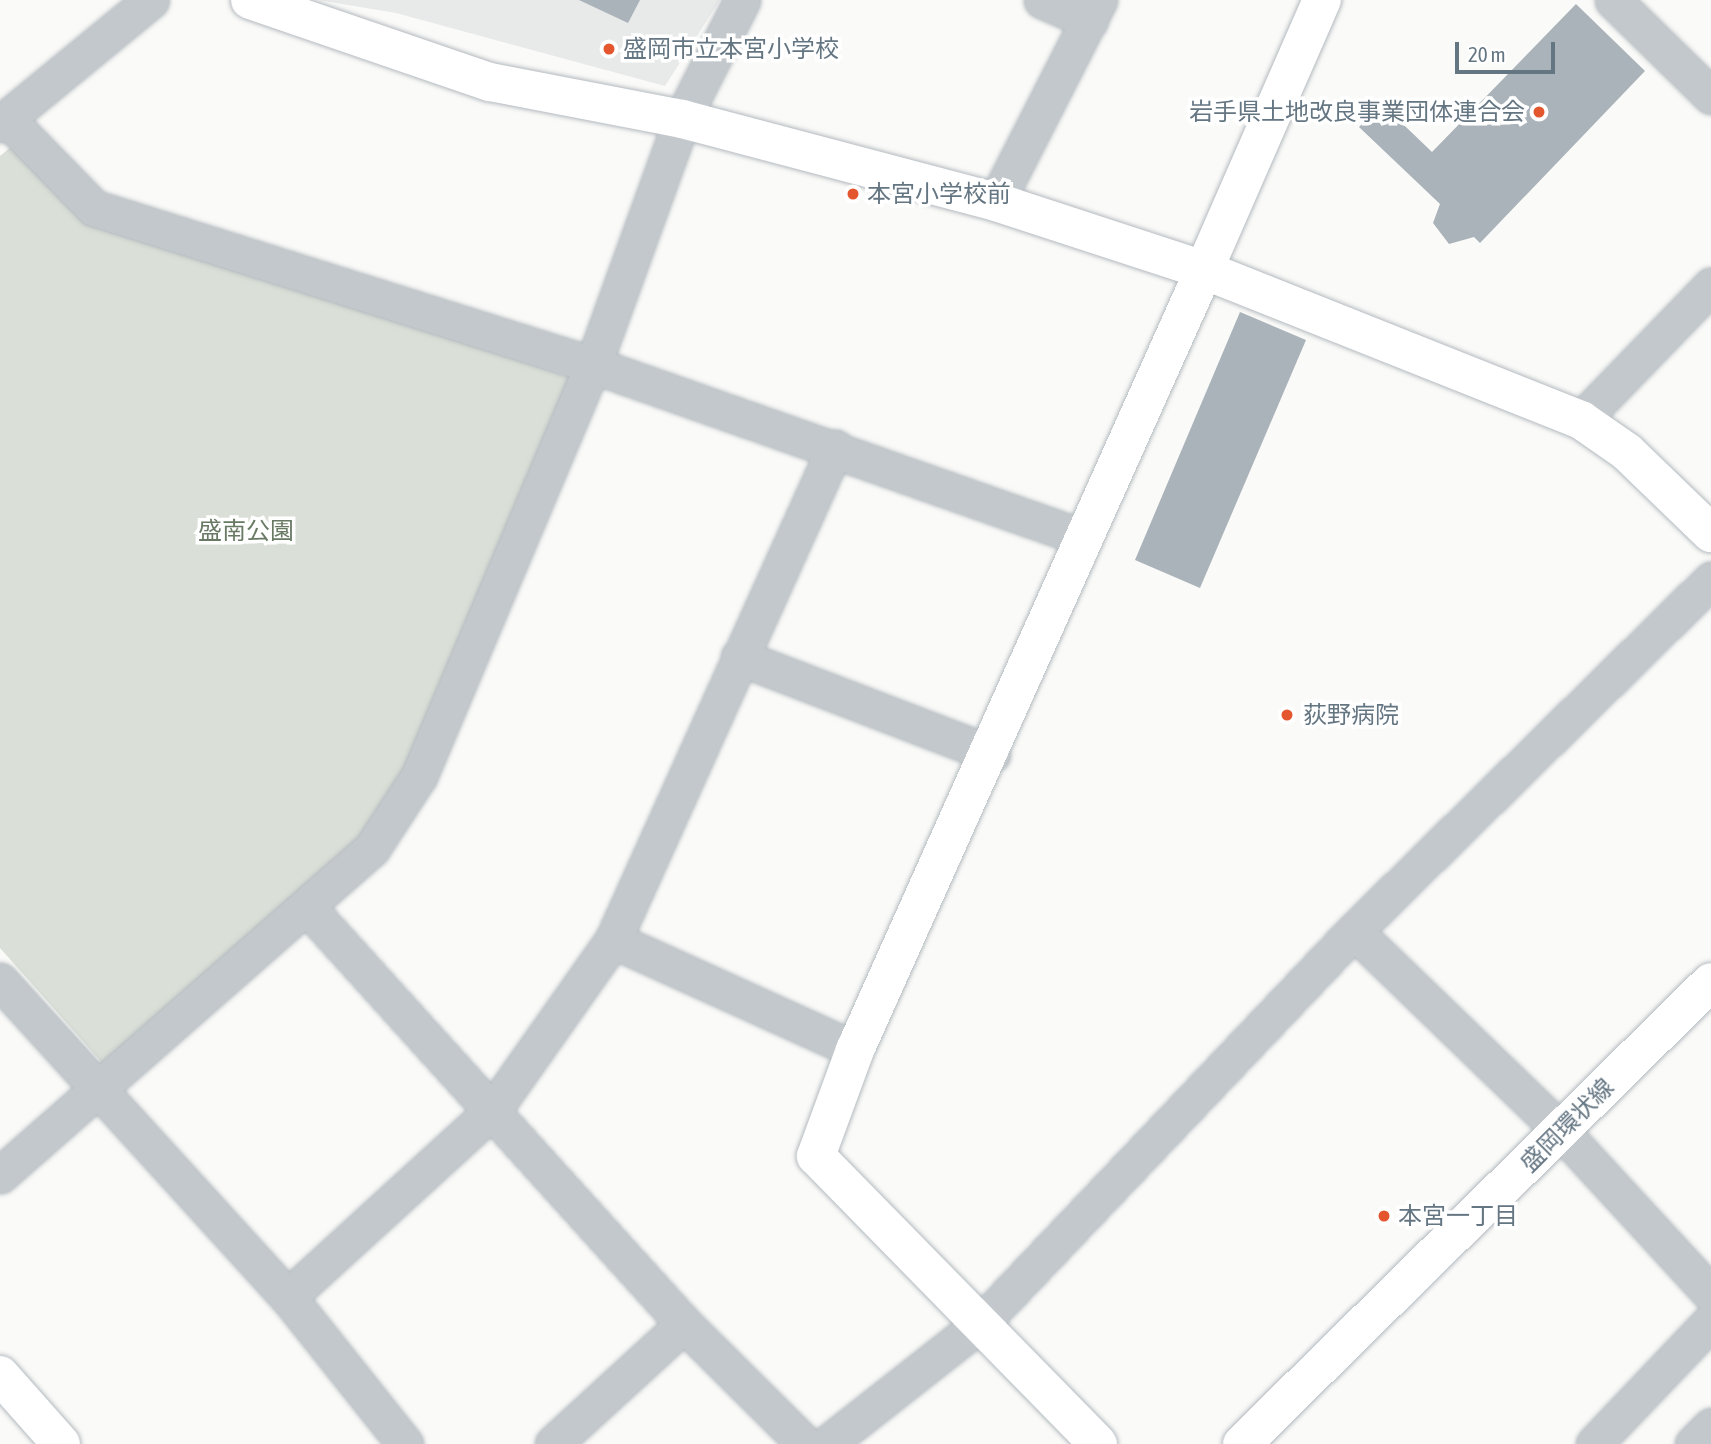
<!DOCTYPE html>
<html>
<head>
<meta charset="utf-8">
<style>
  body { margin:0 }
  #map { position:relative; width:1711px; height:1444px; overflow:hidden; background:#fafaf8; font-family:"Asap Condensed","Noto Sans JP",sans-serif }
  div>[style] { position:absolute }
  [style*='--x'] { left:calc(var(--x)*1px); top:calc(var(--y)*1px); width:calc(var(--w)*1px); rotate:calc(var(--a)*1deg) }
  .built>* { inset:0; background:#e8e9e9 }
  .green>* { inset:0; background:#dadfd7 }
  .building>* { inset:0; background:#aab3b9 }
  .roads { filter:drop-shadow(0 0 2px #b3babf) drop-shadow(0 0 2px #b3babf) }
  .street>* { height:35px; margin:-17.5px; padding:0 17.5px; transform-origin:17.5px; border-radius:17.5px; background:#c3c8cc }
  .secondary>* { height:38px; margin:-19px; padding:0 19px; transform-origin:19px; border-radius:19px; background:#fff }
  .primary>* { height:38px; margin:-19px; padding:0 19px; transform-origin:19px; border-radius:19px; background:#fff }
  .dots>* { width:19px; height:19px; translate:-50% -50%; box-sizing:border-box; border:4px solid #fff; border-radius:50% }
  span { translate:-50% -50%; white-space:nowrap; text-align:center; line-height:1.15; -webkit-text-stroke:7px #fff; paint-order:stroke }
  .poi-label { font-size:24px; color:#657683 }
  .left { translate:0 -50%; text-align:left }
  .right { translate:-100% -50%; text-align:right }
  .park-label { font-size:24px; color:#687a64 }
  .street-label { font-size:24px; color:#657683 }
  .scale { position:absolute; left:1455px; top:42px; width:100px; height:32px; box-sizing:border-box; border:4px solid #657683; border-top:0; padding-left:9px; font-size:21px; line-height:24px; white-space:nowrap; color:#657683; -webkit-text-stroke:5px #fff; paint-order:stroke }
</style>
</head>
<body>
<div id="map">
  <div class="built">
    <div style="clip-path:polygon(318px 0,720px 0,665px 86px,396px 13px)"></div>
  </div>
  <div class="green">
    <div style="clip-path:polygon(18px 141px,103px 220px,581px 381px,410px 772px,362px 843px,103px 1064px,0 948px,0 156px)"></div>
  </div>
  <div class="building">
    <div style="clip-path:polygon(579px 0,640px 0,628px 23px)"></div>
    <div style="clip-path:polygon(1576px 4px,1645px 71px,1480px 243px,1474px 237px,1449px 244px,1433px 223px,1440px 204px,1359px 127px,1382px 104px,1432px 152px)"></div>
    <div style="clip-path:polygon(1240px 312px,1306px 340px,1200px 588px,1135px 560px)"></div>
  </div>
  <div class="roads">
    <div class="street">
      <div style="--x:1042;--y:0;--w:52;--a:23.6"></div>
      <div style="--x:1613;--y:0;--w:137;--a:44.4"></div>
      <div style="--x:7;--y:119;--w:124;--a:45.7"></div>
      <div style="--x:94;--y:208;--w:523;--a:17.47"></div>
      <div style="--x:593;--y:365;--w:521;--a:19.41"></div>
      <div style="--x:0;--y:124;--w:195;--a:-39.4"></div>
      <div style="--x:996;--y:202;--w:227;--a:-63"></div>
      <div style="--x:1581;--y:420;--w:187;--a:-45.9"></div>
      <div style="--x:739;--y:657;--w:271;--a:21"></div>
      <div style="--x:308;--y:908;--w:561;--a:47.89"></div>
      <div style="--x:684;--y:1324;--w:170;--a:44.8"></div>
      <div style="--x:1354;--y:931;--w:289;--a:44"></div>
      <div style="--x:1562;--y:1132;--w:220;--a:47.4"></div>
      <div style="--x:613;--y:940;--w:266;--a:24.4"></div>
      <div style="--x:0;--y:981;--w:428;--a:47.7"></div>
      <div style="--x:288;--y:1297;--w:188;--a:51.5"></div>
      <div style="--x:0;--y:1175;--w:495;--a:-41.3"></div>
      <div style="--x:372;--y:848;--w:86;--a:-56.9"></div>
      <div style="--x:419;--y:776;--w:446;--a:-67.1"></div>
      <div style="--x:593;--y:365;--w:262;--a:-70.1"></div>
      <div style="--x:682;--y:119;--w:133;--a:-63.2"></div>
      <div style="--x:288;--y:1297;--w:277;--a:-42.4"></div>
      <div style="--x:493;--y:1110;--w:208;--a:-54.8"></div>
      <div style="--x:613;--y:940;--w:540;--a:-65.71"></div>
      <div style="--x:553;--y:1444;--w:178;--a:-42.5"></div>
      <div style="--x:827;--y:1444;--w:197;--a:-38.2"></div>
      <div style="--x:982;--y:1322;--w:540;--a:-46.43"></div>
      <div style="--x:1354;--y:931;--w:501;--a:-44.51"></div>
      <div style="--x:1594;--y:1444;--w:170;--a:-46.4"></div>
      <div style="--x:1693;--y:1444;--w:25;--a:-45"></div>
    </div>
    <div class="secondary">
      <div style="--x:250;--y:0;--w:254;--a:18.9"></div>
      <div style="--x:490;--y:82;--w:196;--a:10.9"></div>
      <div style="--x:682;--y:119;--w:325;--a:14.8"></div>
      <div style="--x:996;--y:202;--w:219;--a:18.1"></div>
      <div style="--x:1204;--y:270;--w:295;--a:-66.4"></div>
      <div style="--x:0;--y:1375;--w:92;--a:48.5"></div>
      <div style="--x:1098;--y:1444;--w:403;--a:-134.4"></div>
      <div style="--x:816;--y:1156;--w:113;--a:-69.8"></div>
      <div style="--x:855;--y:1050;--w:855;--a:-65.89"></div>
      <div style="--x:1204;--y:270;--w:406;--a:21.7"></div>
      <div style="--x:1581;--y:420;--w:56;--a:34.8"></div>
      <div style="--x:1627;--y:452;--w:117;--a:44"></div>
    </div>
    <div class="primary">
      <div style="--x:1242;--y:1444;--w:658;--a:-44.57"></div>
    </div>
  </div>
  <div class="dots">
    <div style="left:609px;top:49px;background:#e4572e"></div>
    <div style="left:1539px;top:112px;background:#e4572e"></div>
    <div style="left:853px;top:194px;background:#e4572e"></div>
    <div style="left:1287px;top:715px;background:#e4572e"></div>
    <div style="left:1384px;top:1216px;background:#e4572e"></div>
  </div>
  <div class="poi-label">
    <span class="left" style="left:623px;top:49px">盛岡市立本宮小学校</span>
    <span class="right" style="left:1525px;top:112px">岩手県土地改良事業団体連合会</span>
    <span class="left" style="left:867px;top:194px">本宮小学校前</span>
    <span class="left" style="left:1303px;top:715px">荻野病院</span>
    <span class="left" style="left:1398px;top:1216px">本宮一丁目</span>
  </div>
  <div class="park-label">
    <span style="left:246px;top:531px">盛南公園</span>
  </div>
  <div class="street-label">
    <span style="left:1567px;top:1125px;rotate:-45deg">盛岡環状線</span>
  </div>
  <div class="scale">20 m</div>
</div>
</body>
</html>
